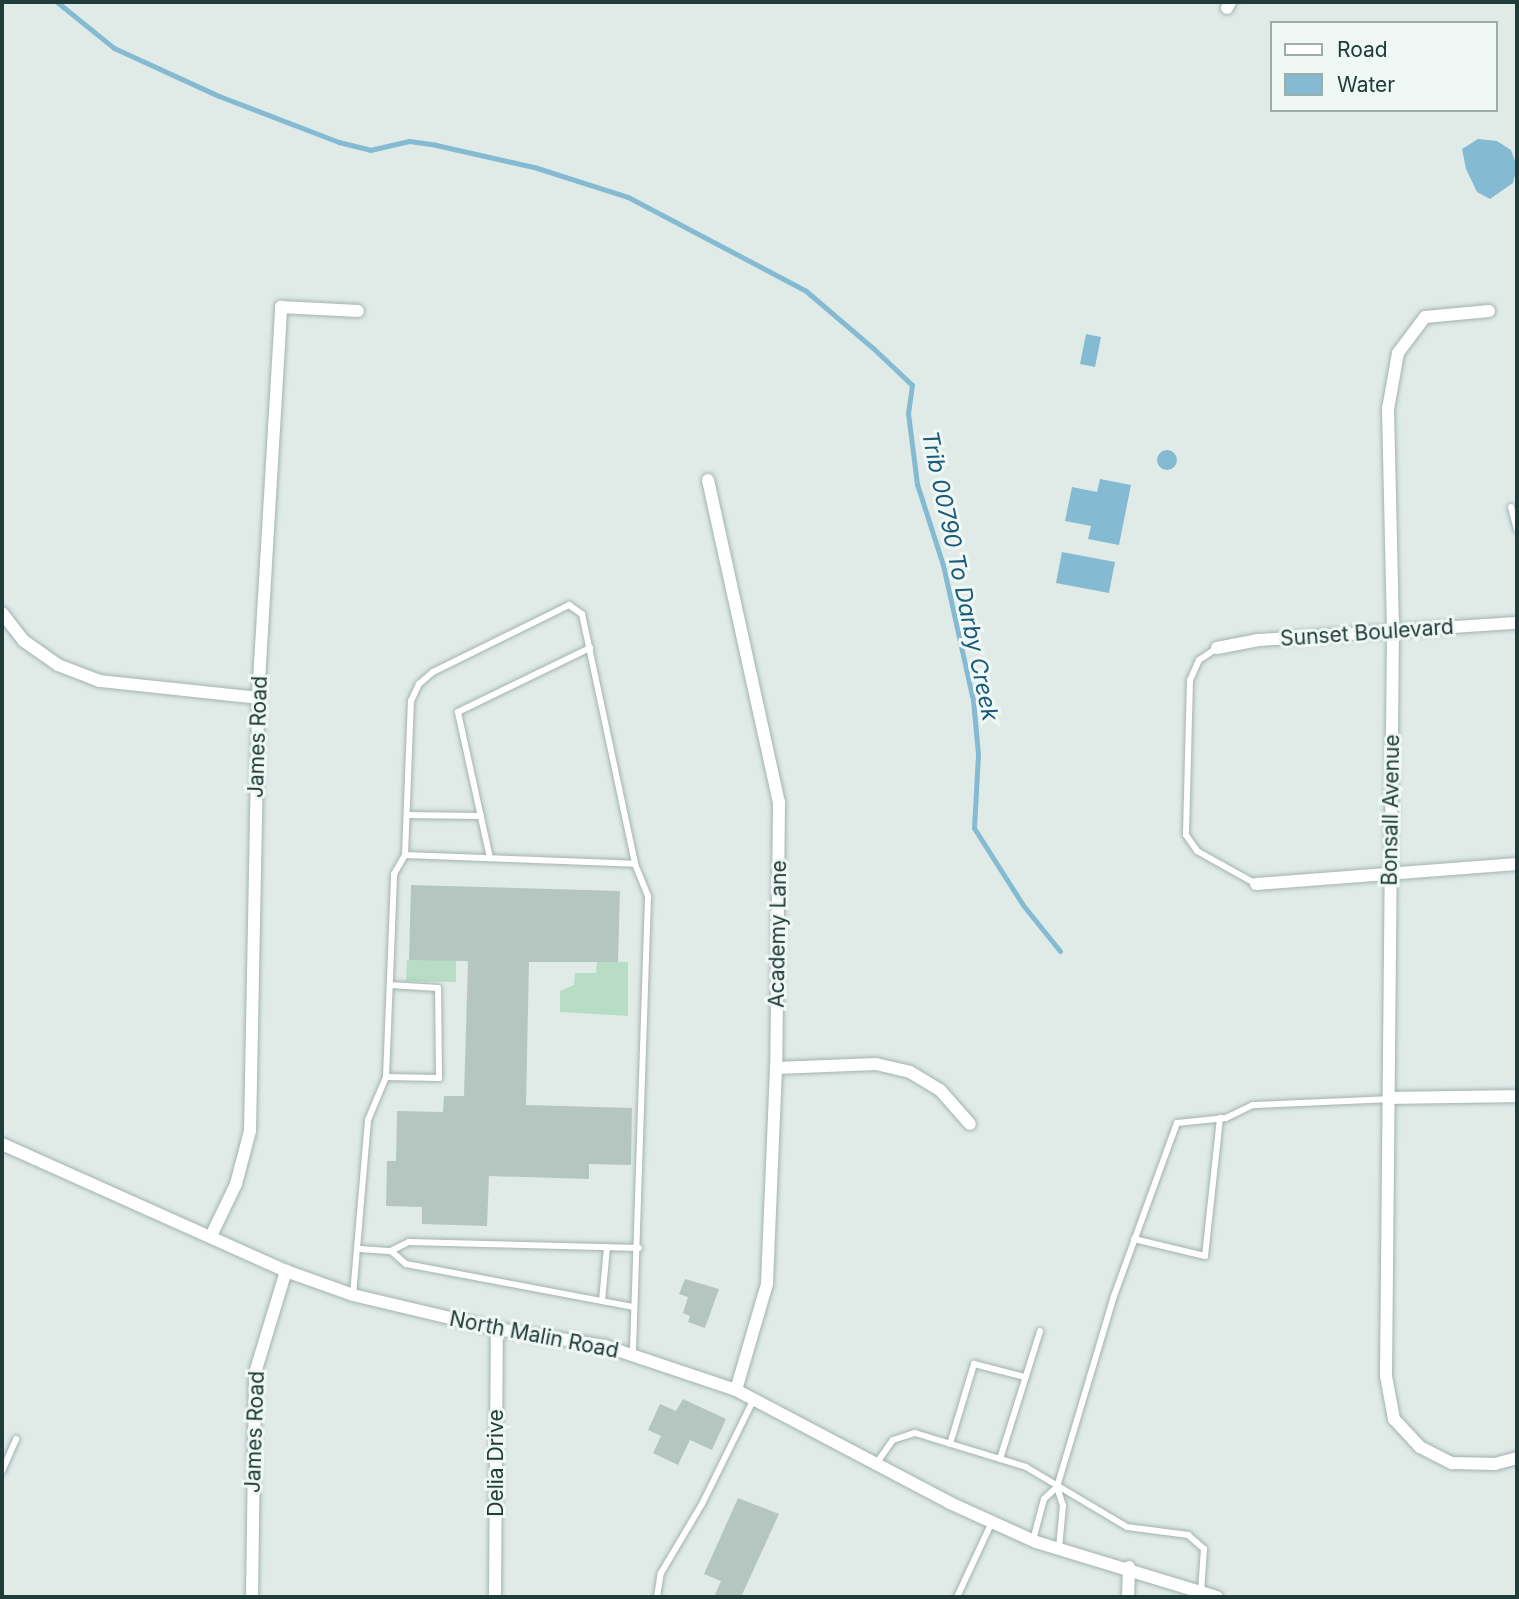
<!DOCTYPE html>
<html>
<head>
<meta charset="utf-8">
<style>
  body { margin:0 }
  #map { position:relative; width:1519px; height:1599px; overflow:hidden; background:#e0ebe8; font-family:Inter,sans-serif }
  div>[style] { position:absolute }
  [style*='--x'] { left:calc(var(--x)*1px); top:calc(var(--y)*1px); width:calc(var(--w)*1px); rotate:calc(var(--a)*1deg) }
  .green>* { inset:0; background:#b7ddc7 }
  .water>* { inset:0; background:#85bbd2 }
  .round { border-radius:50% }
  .stream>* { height:5px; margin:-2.5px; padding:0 2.5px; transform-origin:2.5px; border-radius:2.5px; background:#85bbd2 }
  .building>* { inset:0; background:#b5c6c1 }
  .roads { filter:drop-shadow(0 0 2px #a3b3b0) drop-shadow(0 0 2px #a3b3b0) }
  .service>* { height:6px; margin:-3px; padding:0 3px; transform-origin:3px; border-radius:3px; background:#fff }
  .minor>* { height:12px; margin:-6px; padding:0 6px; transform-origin:6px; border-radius:6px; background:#fff }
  span { translate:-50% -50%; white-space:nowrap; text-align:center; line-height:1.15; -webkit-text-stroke:6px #f0f8f5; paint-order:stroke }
  .street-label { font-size:21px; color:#203c38 }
  .water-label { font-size:23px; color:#195b79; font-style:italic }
  .frame { position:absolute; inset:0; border:4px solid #203c38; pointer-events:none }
  .legend { position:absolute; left:1270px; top:21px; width:228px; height:91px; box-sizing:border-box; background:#f0f8f5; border:2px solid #9dada9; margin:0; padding:9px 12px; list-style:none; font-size:21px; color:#203c38 }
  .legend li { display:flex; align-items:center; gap:14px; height:35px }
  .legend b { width:35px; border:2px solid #9dada9 }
</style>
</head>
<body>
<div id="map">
  <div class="green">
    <div style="clip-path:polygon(407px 960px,456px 960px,456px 982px,406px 981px)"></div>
    <div style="clip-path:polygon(597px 962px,628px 962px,628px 1016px,560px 1012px,560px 991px,574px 985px,575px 973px,596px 973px)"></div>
  </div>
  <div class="water">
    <div style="clip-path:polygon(1478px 139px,1497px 141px,1511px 150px,1517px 166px,1513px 183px,1490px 199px,1477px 192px,1466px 169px,1462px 149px)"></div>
    <div style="clip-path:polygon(1086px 334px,1101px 337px,1095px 367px,1080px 364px)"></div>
    <div class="round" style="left:1157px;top:450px;width:20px;height:20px"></div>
    <div style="clip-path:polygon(1100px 479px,1131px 485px,1119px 545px,1088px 539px,1091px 526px,1065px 521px,1072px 487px,1097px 492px)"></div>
    <div style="clip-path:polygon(1062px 552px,1115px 562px,1109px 593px,1056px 583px)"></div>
  </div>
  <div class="stream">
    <div style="--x:57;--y:2;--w:73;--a:38.9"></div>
    <div style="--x:114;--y:48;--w:115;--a:24.6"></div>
    <div style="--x:219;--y:96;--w:129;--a:21"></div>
    <div style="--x:339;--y:142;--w:32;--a:14"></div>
    <div style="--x:370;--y:150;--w:40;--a:-13"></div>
    <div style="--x:409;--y:141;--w:27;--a:8"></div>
    <div style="--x:436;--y:145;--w:100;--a:12.7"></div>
    <div style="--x:534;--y:167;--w:99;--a:17.7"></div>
    <div style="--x:628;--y:197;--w:201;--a:27.8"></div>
    <div style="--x:806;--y:291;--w:88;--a:40.4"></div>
    <div style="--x:873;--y:348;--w:54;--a:43.5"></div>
    <div style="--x:912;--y:385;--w:28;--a:98"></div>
    <div style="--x:908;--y:413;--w:72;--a:82.8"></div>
    <div style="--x:917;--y:484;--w:85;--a:72.2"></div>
    <div style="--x:943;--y:565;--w:138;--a:77.5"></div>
    <div style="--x:973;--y:700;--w:54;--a:84.7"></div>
    <div style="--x:978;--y:754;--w:74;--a:93.1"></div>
    <div style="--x:974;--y:828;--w:91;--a:57.5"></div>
    <div style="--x:1023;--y:905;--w:59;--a:51.2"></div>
  </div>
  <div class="building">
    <div style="clip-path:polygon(411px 885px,620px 891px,618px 962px,529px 962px,526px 1105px,632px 1108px,631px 1165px,589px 1164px,589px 1179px,489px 1176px,487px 1226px,422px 1224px,422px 1207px,386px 1206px,387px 1161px,396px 1161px,397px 1111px,443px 1112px,444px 1096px,464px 1096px,468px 961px,409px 960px)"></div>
    <div style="clip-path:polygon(685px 1279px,719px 1289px,705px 1328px,688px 1322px,690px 1316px,683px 1313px,688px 1297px,679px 1294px)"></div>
    <div style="clip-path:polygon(683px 1399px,726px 1419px,712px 1450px,690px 1440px,678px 1465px,653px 1453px,661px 1436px,648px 1430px,660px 1404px,676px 1411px)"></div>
    <div style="clip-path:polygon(738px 1498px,779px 1514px,741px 1597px,714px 1597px,721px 1581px,704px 1574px)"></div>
  </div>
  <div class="roads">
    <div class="service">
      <div style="--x:1511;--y:507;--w:23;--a:75"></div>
      <div style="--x:1217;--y:648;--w:22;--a:146"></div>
      <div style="--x:1199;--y:660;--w:22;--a:114"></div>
      <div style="--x:1190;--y:680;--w:155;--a:91.5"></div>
      <div style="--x:1186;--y:835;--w:19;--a:55"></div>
      <div style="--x:1197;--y:851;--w:68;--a:29.2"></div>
      <div style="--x:407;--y:815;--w:74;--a:0.8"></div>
      <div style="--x:405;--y:855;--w:230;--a:2.2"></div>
      <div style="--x:490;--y:858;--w:149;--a:-102.4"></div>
      <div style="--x:458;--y:712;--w:147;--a:-25.9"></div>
      <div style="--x:386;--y:1077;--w:53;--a:1.1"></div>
      <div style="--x:439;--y:1078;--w:90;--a:-90.6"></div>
      <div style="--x:438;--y:988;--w:48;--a:-176.4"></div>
      <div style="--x:1134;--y:1239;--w:73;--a:13.5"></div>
      <div style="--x:1205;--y:1256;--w:139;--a:-83.8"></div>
      <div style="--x:360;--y:1249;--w:31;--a:4"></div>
      <div style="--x:391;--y:1251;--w:20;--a:-27"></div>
      <div style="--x:409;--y:1242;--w:230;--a:1.5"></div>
      <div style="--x:391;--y:1251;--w:20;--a:41"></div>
      <div style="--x:406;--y:1264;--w:232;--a:10.7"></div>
      <div style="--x:353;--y:1295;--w:176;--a:-85.1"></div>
      <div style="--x:368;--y:1120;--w:47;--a:-67.3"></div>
      <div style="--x:386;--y:1077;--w:203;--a:-87.7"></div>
      <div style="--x:394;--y:874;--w:22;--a:-60"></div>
      <div style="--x:405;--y:855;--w:154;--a:-87.8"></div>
      <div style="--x:411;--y:701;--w:19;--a:-65"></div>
      <div style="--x:419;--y:684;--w:18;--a:-41"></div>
      <div style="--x:433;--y:672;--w:152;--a:-26.2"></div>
      <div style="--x:569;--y:605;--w:16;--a:35"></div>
      <div style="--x:582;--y:614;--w:256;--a:78"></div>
      <div style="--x:635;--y:864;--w:35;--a:68"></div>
      <div style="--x:648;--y:897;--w:458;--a:91.9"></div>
      <div style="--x:602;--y:1301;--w:54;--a:-84.7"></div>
      <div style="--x:950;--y:1444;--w:84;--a:-73.3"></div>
      <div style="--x:974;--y:1364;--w:53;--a:14.3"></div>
      <div style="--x:1000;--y:1459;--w:134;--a:-72.6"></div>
      <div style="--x:876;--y:1464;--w:29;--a:-55"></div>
      <div style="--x:893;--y:1440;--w:23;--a:-18"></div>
      <div style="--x:915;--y:1433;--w:116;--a:17"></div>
      <div style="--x:1026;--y:1467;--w:117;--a:30.7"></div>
      <div style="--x:1127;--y:1527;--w:62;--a:7.5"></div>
      <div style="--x:1188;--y:1535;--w:21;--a:41"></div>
      <div style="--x:1204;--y:1549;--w:43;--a:94"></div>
      <div style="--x:2;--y:1471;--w:35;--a:-66"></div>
      <div style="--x:1057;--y:1487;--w:199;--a:-73.4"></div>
      <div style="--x:1114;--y:1296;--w:184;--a:-70"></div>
      <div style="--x:1177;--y:1123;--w:49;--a:-5.8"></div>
      <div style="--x:1226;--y:1118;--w:30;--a:-26"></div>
      <div style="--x:1253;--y:1105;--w:136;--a:-2.5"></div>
      <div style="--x:1033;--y:1540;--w:42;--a:-75"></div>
      <div style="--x:1044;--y:1499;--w:18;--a:-43"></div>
      <div style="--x:1057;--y:1487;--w:19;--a:72"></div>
      <div style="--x:1063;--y:1505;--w:44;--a:95.2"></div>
      <div style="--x:657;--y:1597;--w:24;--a:-81"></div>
      <div style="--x:661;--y:1573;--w:80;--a:-59.3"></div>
      <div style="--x:702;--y:1504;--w:117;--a:-63.7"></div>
      <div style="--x:957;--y:1597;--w:83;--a:-65"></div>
    </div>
    <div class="minor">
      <div style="--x:1227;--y:8;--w:7;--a:-63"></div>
      <div style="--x:1489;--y:311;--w:64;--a:174.6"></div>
      <div style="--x:1425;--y:317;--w:45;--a:126.9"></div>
      <div style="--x:1398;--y:353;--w:57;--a:100.1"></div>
      <div style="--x:1388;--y:409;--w:221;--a:88.7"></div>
      <div style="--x:1393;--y:630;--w:746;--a:90.54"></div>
      <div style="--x:1386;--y:1376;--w:44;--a:79.5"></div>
      <div style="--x:1394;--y:1419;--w:38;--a:47"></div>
      <div style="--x:1420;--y:1447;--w:36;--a:27"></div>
      <div style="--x:1452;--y:1463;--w:43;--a:1.3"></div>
      <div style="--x:1495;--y:1464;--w:23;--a:-15"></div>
      <div style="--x:708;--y:480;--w:330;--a:77.6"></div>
      <div style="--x:779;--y:802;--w:266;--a:90.6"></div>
      <div style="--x:776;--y:1068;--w:216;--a:92.4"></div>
      <div style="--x:767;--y:1284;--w:110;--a:106.3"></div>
      <div style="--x:2;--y:613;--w:36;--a:52"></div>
      <div style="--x:24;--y:641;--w:42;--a:35.2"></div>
      <div style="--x:58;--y:665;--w:45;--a:20.9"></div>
      <div style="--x:100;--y:681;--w:159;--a:6.1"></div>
      <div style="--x:1217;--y:648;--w:42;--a:-11"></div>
      <div style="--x:1258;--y:640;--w:260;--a:-3.8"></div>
      <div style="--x:1256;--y:884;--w:262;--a:-4.4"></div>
      <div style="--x:776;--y:1068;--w:100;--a:-2.3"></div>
      <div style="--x:876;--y:1064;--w:35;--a:13"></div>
      <div style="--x:910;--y:1072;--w:35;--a:31"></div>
      <div style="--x:940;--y:1090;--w:45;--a:48.6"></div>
      <div style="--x:1391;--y:1098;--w:126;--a:-0.9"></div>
      <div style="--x:2;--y:1144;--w:311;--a:24.1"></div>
      <div style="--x:286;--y:1271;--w:71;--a:19.7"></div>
      <div style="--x:353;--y:1295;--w:148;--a:13.3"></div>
      <div style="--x:497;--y:1329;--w:109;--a:8.9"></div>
      <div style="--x:605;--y:1346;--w:138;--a:18.6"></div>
      <div style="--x:736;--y:1390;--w:242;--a:27.8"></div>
      <div style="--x:950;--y:1503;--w:94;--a:24.4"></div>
      <div style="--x:1036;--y:1542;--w:189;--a:16.9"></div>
      <div style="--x:211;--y:1236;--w:58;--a:-64.3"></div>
      <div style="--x:236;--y:1184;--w:55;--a:-75.2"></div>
      <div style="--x:250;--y:1131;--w:433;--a:-88.9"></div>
      <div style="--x:258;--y:698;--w:392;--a:-86.6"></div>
      <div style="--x:281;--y:307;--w:77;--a:3"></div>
      <div style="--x:252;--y:1597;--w:224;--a:-89.2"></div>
      <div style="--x:255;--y:1373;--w:107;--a:-73.1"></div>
      <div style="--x:495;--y:1597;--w:268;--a:-89.6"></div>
      <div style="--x:1128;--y:1597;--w:30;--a:-88"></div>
    </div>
  </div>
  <div class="street-label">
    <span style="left:1367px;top:633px;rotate:-4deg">Sunset Boulevard</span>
    <span style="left:258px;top:737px;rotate:-88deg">James Road</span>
    <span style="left:1391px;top:810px;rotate:-89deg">Bonsall Avenue</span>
    <span style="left:778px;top:934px;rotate:-89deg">Academy Lane</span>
    <span style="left:534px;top:1335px;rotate:11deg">North Malin Road</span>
    <span style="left:255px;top:1432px;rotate:-88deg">James Road</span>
    <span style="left:496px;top:1463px;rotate:-90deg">Delia Drive</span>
  </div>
  <div class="water-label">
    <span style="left:960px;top:576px;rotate:78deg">Trib 00790 To Darby Creek</span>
  </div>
  <div class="frame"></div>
  <ul class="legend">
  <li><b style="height:9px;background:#fff"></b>Road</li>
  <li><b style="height:19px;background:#85bbd2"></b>Water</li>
  </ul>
</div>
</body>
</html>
